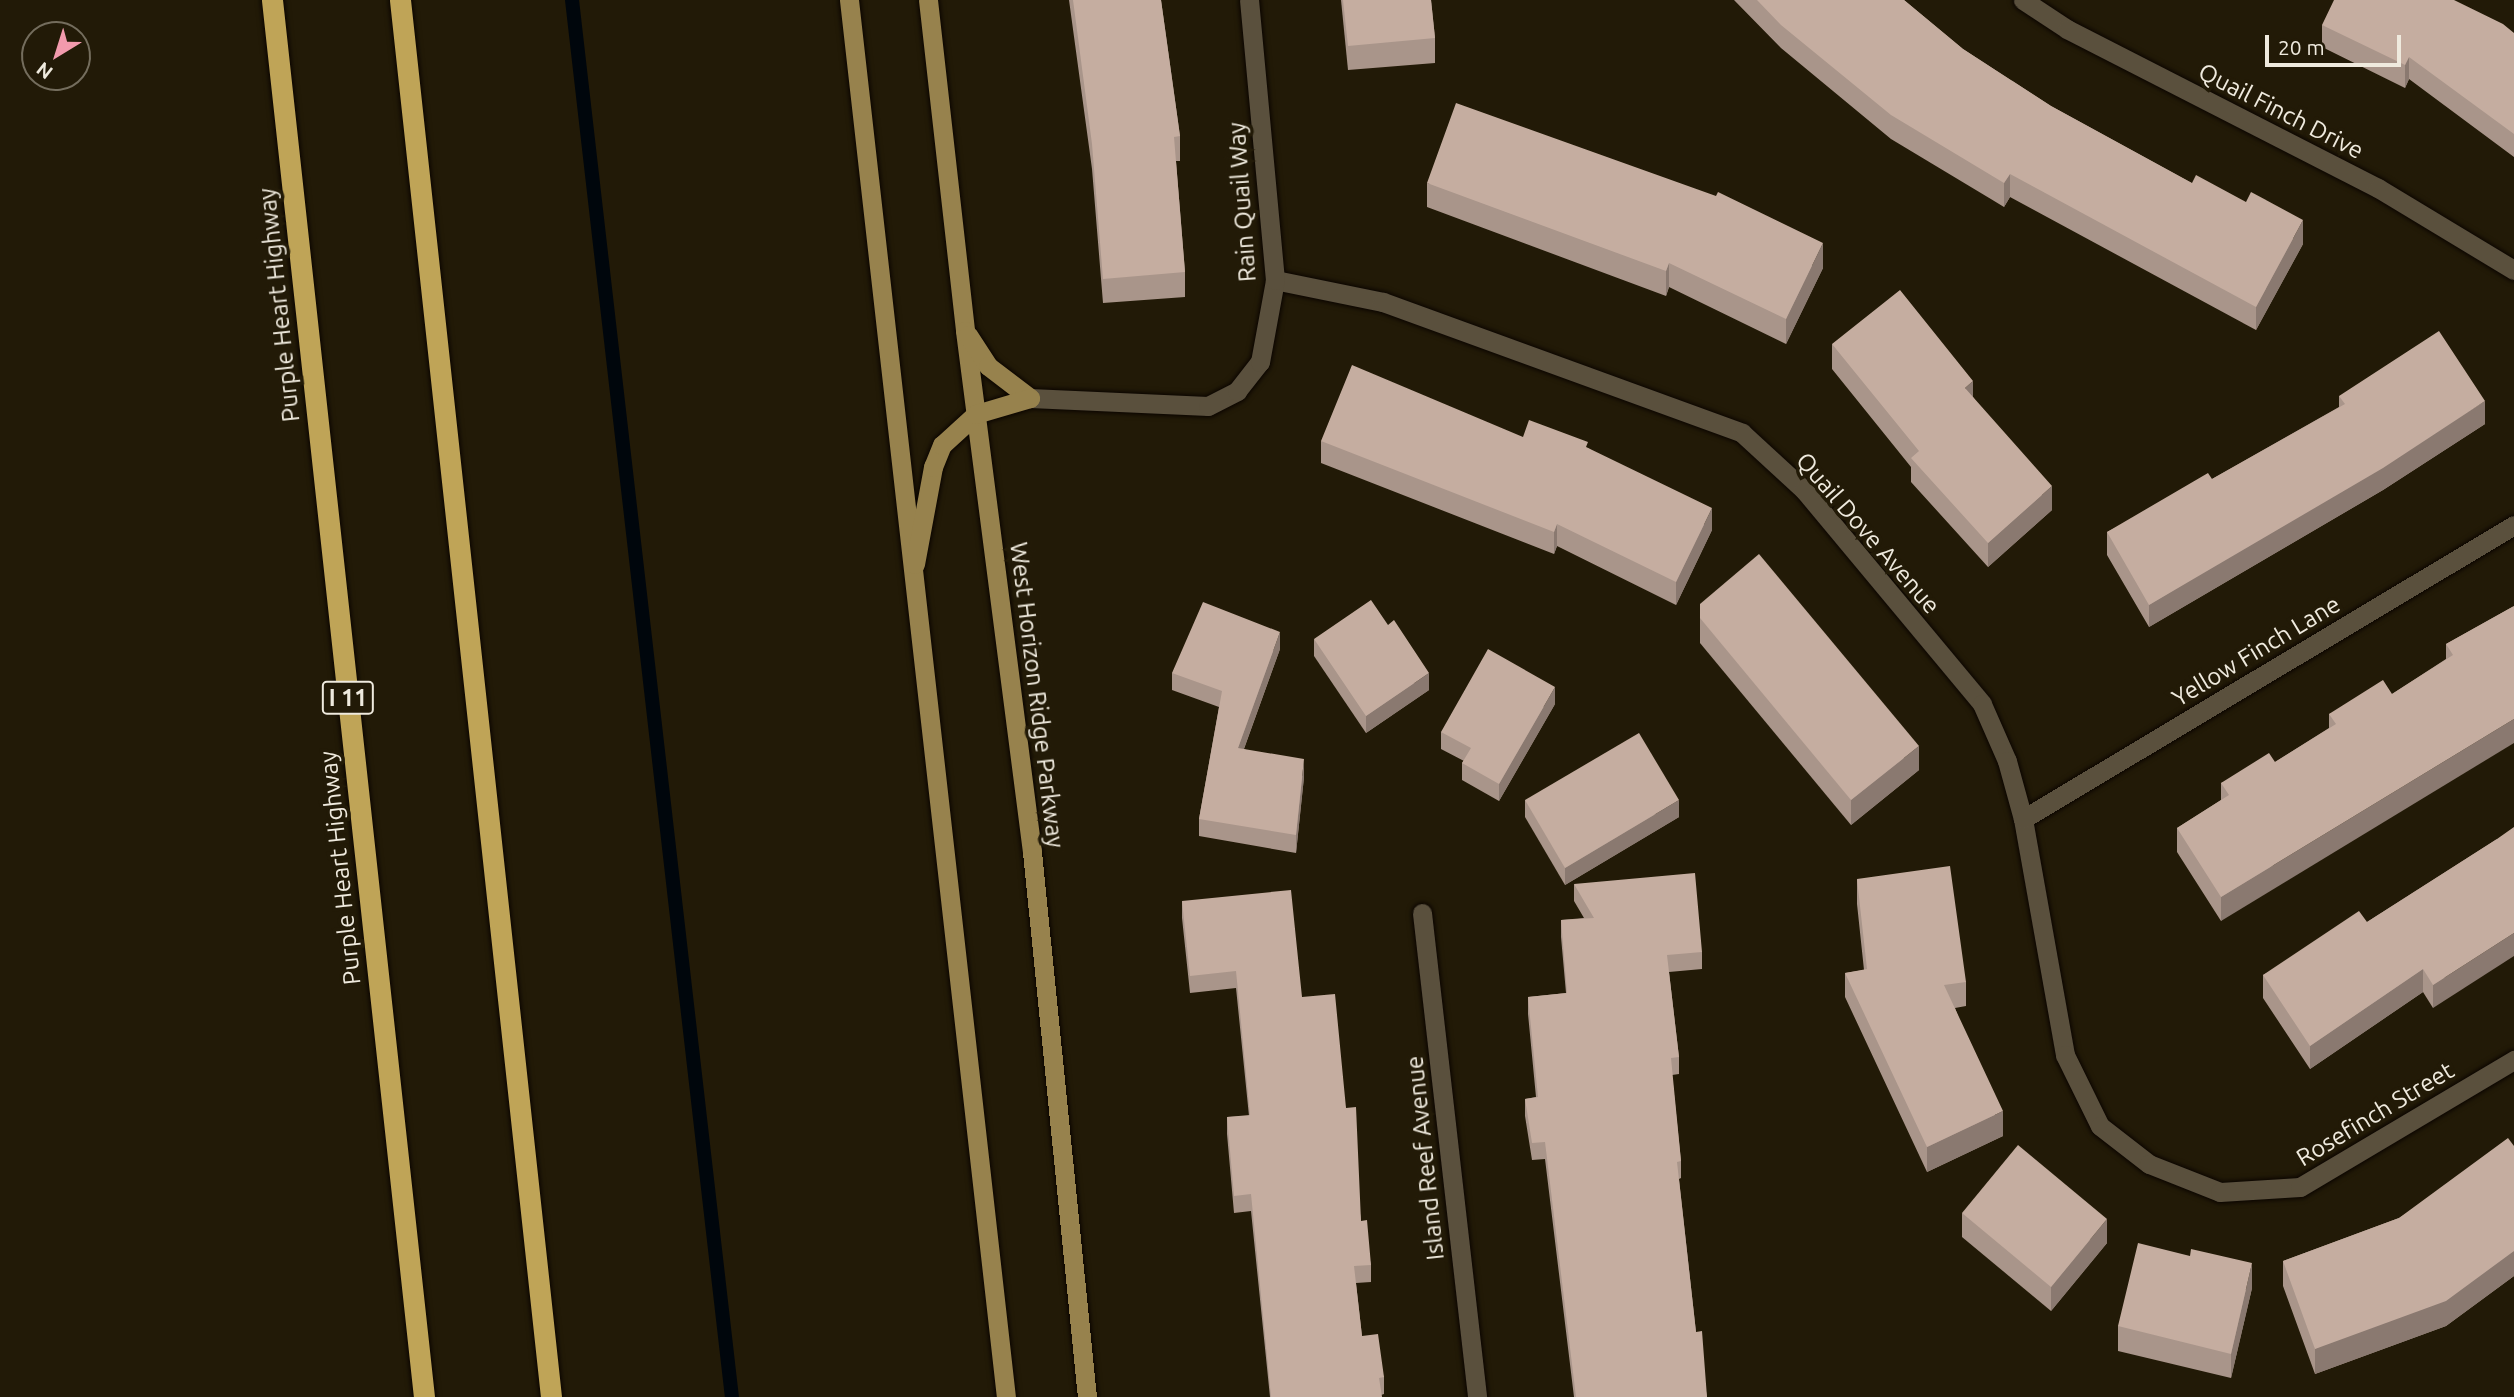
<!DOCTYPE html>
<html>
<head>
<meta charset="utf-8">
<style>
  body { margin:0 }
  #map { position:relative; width:2514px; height:1397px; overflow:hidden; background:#221a07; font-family:Ubuntu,sans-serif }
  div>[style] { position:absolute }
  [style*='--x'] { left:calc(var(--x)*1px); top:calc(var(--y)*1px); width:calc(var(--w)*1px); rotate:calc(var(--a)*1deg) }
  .stream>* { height:14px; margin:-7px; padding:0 7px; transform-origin:7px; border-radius:7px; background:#00060c }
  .roads { filter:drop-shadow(0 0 2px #0b0500) drop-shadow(0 0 2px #0b0500) }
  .minor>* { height:19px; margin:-9.5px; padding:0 9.5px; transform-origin:9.5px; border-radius:9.5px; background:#5a503d }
  .primary>* { height:19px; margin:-9.5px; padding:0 9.5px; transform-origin:9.5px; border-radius:9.5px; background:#97824d }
  .motorway>* { height:21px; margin:-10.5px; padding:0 10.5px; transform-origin:10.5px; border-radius:10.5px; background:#bfa457 }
  .wall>* { inset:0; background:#a9958a }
  .shaded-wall>* { inset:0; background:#8a7970 }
  .building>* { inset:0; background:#c5ada0 }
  span { translate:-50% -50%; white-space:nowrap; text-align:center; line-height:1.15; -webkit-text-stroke:7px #221a07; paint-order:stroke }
  .shield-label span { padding:2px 5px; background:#221a07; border:2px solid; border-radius:5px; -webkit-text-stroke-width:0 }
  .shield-label { font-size:23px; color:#efeade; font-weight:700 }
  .street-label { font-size:24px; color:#efeade }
  .north { position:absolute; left:21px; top:21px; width:70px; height:70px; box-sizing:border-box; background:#221a07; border:2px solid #746d5d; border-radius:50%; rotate:218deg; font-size:19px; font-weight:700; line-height:28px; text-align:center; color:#efeade }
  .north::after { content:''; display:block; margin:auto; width:24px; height:32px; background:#f29aad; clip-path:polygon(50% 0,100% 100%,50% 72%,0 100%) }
  .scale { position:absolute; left:2265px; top:35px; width:136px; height:32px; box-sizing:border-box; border:4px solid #efeade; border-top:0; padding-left:9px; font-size:21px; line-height:24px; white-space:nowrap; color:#efeade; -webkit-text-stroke:5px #221a07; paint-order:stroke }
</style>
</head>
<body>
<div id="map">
  <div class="stream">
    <div style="--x:572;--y:0;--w:1406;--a:83.47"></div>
  </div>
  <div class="roads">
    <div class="minor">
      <div style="--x:2023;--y:0;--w:53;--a:33.4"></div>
      <div style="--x:2067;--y:29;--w:349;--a:27.1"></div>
      <div style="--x:2378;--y:188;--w:159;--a:31.1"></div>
      <div style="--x:1275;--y:280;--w:110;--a:11.5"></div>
      <div style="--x:1383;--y:302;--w:382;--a:20"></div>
      <div style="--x:1742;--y:433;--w:84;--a:42.6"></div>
      <div style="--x:1804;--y:490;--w:278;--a:50.2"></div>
      <div style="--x:1982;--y:704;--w:62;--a:66.3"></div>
      <div style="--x:2007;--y:761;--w:60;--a:74.6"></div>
      <div style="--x:2023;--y:819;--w:240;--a:79.9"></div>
      <div style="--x:2065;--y:1055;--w:79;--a:63.8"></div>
      <div style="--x:2100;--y:1126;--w:62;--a:37.8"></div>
      <div style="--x:2149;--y:1164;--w:76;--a:21.5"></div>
      <div style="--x:2220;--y:1192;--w:80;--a:-3.6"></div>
      <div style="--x:2300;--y:1187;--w:249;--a:-30.7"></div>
      <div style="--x:1030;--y:398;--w:178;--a:2.6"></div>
      <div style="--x:1208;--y:406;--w:33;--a:-27"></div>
      <div style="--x:1237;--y:391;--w:37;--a:-52"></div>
      <div style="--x:1260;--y:362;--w:83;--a:-79.6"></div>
      <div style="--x:1275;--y:280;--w:281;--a:-95.3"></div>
      <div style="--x:2023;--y:819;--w:572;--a:-30.91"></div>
      <div style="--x:1422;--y:913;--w:487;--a:83.5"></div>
    </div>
    <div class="primary">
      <div style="--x:849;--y:0;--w:1406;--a:83.59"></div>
      <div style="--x:928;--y:0;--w:333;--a:83.6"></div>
      <div style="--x:965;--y:331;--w:525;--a:82.67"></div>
      <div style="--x:1032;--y:852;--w:548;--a:84.24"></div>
      <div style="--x:968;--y:335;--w:37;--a:57"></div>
      <div style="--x:988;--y:366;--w:53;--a:37.3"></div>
      <div style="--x:915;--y:564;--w:99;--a:-79.5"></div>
      <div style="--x:933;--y:467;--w:24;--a:-68"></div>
      <div style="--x:942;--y:445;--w:46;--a:-42.4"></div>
      <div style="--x:976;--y:414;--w:56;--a:-16.5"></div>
    </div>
    <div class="motorway">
      <div style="--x:272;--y:0;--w:1405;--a:83.79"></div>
      <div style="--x:400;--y:0;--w:1405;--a:83.83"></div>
    </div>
  </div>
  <div class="wall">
    <div style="clip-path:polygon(1069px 0,1161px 0,1180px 136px,1180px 161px,1176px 161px,1185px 272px,1185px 297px,1103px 303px,1092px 169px)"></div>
    <div style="clip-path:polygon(1341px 0,1431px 0,1435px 38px,1435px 63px,1348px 70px)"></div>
    <div style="clip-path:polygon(1734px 0,1904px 0,1963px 49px,2051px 106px,2303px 244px,2256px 330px,2010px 197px,2004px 207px,1891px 139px,1781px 48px)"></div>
    <div style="clip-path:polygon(2322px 25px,2514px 33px,2514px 157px,2409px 79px,2405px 88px,2322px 47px)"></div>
    <div style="clip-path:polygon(1427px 183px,1823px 268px,1786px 344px,1669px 287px,1666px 296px,1427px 207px)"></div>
    <div style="clip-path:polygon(1832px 344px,1973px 397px,2052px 510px,1988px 567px,1911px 482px,1911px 467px,1832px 369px)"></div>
    <div style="clip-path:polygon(2339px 396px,2485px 424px,2383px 490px,2149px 627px,2107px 555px,2107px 532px,2212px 479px,2339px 407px)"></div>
    <div style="clip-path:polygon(1523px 437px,1588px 448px,1712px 530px,1676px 605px,1557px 546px,1554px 554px,1321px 463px,1321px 441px)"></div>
    <div style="clip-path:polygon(1700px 604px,1919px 770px,1851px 825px,1700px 643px)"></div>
    <div style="clip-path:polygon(2514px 606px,2221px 921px,2177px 852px,2177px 828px,2221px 800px,2221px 783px,2275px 762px,2329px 728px,2329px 714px,2392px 694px,2446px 659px,2446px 644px)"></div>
    <div style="clip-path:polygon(1314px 639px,1429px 690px,1366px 733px,1314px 656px)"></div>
    <div style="clip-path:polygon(1280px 649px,1244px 749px,1304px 777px,1296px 853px,1199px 836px,1199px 819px,1219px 707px,1172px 690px,1172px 673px)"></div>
    <div style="clip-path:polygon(1555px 704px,1499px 801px,1462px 780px,1462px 763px,1464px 761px,1441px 749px,1441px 732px)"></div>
    <div style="clip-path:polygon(1525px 800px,1679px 817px,1565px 885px,1525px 817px)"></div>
    <div style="clip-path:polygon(2497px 839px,2433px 1008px,2423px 992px,2310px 1069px,2263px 998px,2263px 975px,2367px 922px)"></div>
    <div style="clip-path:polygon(1857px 879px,1966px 982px,1966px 1006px,1955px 1008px,2003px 1136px,1927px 1172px,1845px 997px,1845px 973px,1864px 970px,1857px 904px)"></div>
    <div style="clip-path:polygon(1574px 884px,1702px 952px,1702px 969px,1669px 972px,1679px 1057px,1679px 1074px,1672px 1075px,1681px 1161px,1681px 1178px,1679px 1179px,1696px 1332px,1707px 1397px,1574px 1397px,1545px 1159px,1532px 1160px,1525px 1116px,1525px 1099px,1536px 1097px,1528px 1014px,1528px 997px,1566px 993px,1561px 937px,1561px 920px,1584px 918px,1574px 901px)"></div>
    <div style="clip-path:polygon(1182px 901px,1302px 997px,1346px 1108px,1361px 1221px,1371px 1265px,1371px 1282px,1356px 1283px,1362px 1336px,1384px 1377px,1384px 1394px,1381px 1395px,1382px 1397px,1270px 1397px,1251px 1211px,1234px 1213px,1227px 1134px,1227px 1117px,1249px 1116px,1236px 988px,1190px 993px,1182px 918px)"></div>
    <div style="clip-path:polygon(2514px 1146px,2514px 1276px,2446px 1326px,2315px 1374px,2283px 1286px,2283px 1261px,2399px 1218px)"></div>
    <div style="clip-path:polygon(1962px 1213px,2107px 1243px,2051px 1311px,1962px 1237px)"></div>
    <div style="clip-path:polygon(2252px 1288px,2231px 1378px,2118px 1351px,2118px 1326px)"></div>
  </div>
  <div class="shaded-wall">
    <div style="clip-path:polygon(2409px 57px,2409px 79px,2405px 88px,2405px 65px)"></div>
    <div style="clip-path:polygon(2010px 174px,2010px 197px,2004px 207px,2004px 183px)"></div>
    <div style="clip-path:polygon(2303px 220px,2303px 244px,2256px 330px,2256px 307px)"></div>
    <div style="clip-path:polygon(1823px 243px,1823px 268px,1786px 344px,1786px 319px)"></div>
    <div style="clip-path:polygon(1669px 263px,1669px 287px,1666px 296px,1666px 271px)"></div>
    <div style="clip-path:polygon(1973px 381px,1973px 405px,1965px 388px)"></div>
    <div style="clip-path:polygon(2485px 401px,2485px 424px,2383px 490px,2149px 627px,2149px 605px)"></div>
    <div style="clip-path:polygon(2052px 486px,2052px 510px,1988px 567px,1988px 543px)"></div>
    <div style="clip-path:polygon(1712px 508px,1712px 530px,1676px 605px,1676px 582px)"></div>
    <div style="clip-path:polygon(1557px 524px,1557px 546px,1554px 554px,1554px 532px)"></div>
    <div style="clip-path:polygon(1280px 632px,1280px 649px,1238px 765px,1238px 748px)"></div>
    <div style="clip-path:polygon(1429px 673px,1429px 690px,1366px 733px,1366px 716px)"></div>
    <div style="clip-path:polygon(1555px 687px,1555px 704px,1499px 801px,1499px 784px)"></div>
    <div style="clip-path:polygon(2514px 719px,2514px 743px,2221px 921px,2221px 897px)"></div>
    <div style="clip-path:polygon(1919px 746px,1919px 770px,1851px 825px,1851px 800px)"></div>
    <div style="clip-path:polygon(1304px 759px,1304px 777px,1296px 853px,1296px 835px)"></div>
    <div style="clip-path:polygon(1679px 800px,1679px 817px,1565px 885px,1565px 868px)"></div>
    <div style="clip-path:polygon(2514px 933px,2514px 956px,2433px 1008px,2433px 985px)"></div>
    <div style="clip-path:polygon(2423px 969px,2423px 992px,2310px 1069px,2310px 1046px)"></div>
    <div style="clip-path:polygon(2003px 1111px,2003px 1136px,1927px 1172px,1927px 1147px)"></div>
    <div style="clip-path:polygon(2107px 1219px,2107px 1243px,2051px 1311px,2051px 1287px)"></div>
    <div style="clip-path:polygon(2514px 1251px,2514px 1276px,2446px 1326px,2315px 1374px,2315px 1349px)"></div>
    <div style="clip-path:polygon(2252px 1263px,2252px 1288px,2231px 1378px,2231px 1354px)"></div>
  </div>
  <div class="building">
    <div style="clip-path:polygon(1073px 0,1161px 0,1180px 136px,1174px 137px,1185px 272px,1103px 279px,1092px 144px)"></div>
    <div style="clip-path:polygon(1343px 0,1431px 0,1435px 38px,1348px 46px)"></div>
    <div style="clip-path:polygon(1757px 0,1904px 0,1963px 49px,2051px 106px,2192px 183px,2196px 175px,2246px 202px,2251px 192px,2303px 220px,2256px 307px,2010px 174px,2004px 183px,1891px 115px,1781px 25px)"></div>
    <div style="clip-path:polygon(2334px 0,2454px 0,2503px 24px,2514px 33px,2514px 134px,2409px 57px,2405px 65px,2322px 25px)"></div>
    <div style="clip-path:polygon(1456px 103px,1716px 196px,1718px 192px,1823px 243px,1786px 319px,1669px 263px,1666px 271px,1427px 183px)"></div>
    <div style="clip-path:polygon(1900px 290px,1973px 381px,1965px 388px,2052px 486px,1988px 543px,1911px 458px,1919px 451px,1832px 344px)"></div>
    <div style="clip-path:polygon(2439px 331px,2485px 401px,2383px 468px,2149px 605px,2107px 532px,2208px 473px,2212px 479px,2345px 404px,2339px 396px)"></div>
    <div style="clip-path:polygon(1352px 365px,1523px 437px,1529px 420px,1588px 442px,1586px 447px,1712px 508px,1676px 582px,1557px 524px,1554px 532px,1321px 441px)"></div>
    <div style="clip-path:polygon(1759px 554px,1919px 746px,1851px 800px,1700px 618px,1700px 604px)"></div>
    <div style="clip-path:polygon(1371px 600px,1388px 625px,1394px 620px,1429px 673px,1366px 716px,1314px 639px)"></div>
    <div style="clip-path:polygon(1203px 602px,1280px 632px,1238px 748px,1304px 759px,1296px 835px,1199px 819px,1222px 691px,1172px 673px)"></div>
    <div style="clip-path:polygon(2514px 606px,2514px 719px,2221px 897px,2177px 828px,2229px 795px,2221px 783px,2269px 753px,2275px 762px,2336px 724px,2329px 714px,2383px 680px,2392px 694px,2453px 655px,2446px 644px)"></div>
    <div style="clip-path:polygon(1488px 649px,1555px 687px,1499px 784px,1462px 763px,1471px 748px,1441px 732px)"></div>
    <div style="clip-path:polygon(1639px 733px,1679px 800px,1565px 868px,1525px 800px)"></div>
    <div style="clip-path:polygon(2514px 827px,2514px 933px,2433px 985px,2423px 969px,2310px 1046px,2263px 975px,2359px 911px,2367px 922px,2497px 839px)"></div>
    <div style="clip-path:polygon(1950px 866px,1966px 982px,1944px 985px,2003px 1111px,1927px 1147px,1845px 973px,1867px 969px,1857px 879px)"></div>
    <div style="clip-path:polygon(1695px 873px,1702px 952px,1667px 955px,1679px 1057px,1671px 1058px,1681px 1161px,1677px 1162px,1696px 1332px,1702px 1331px,1707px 1397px,1576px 1397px,1545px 1142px,1532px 1143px,1525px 1099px,1538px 1097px,1528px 997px,1567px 993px,1561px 920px,1594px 918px,1574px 884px)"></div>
    <div style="clip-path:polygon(1291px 890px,1302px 997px,1335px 994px,1346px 1108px,1356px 1107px,1361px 1221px,1367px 1220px,1371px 1265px,1354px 1266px,1362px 1336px,1378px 1334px,1384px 1377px,1379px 1378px,1382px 1397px,1271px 1397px,1251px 1194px,1234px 1196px,1227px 1117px,1250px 1115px,1236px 971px,1190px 976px,1182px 901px)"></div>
    <div style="clip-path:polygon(2508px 1138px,2514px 1146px,2514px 1251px,2446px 1301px,2315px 1349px,2283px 1261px,2399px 1218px)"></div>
    <div style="clip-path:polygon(2018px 1145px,2107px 1219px,2051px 1287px,1962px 1213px)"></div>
    <div style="clip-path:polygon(2138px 1243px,2190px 1256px,2191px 1249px,2252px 1263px,2231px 1354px,2118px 1326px)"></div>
  </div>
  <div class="shield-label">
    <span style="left:348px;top:698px">I 11</span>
  </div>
  <div class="street-label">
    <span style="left:2281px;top:111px;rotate:27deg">Quail Finch Drive</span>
    <span style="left:1242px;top:202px;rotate:-94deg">Rain Quail Way</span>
    <span style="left:279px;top:305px;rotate:-96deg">Purple Heart Highway</span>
    <span style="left:1868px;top:533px;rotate:49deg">Quail Dove Avenue</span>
    <span style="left:2256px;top:651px;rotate:-31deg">Yellow Finch Lane</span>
    <span style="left:1037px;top:695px;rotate:83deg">West Horizon Ridge Parkway</span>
    <span style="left:340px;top:868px;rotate:-96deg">Purple Heart Highway</span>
    <span style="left:2375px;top:1114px;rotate:-31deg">Rosefinch Street</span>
    <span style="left:1425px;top:1158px;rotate:-96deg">Island Reef Avenue</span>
  </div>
  <div class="north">N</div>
  <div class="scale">20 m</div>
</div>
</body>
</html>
